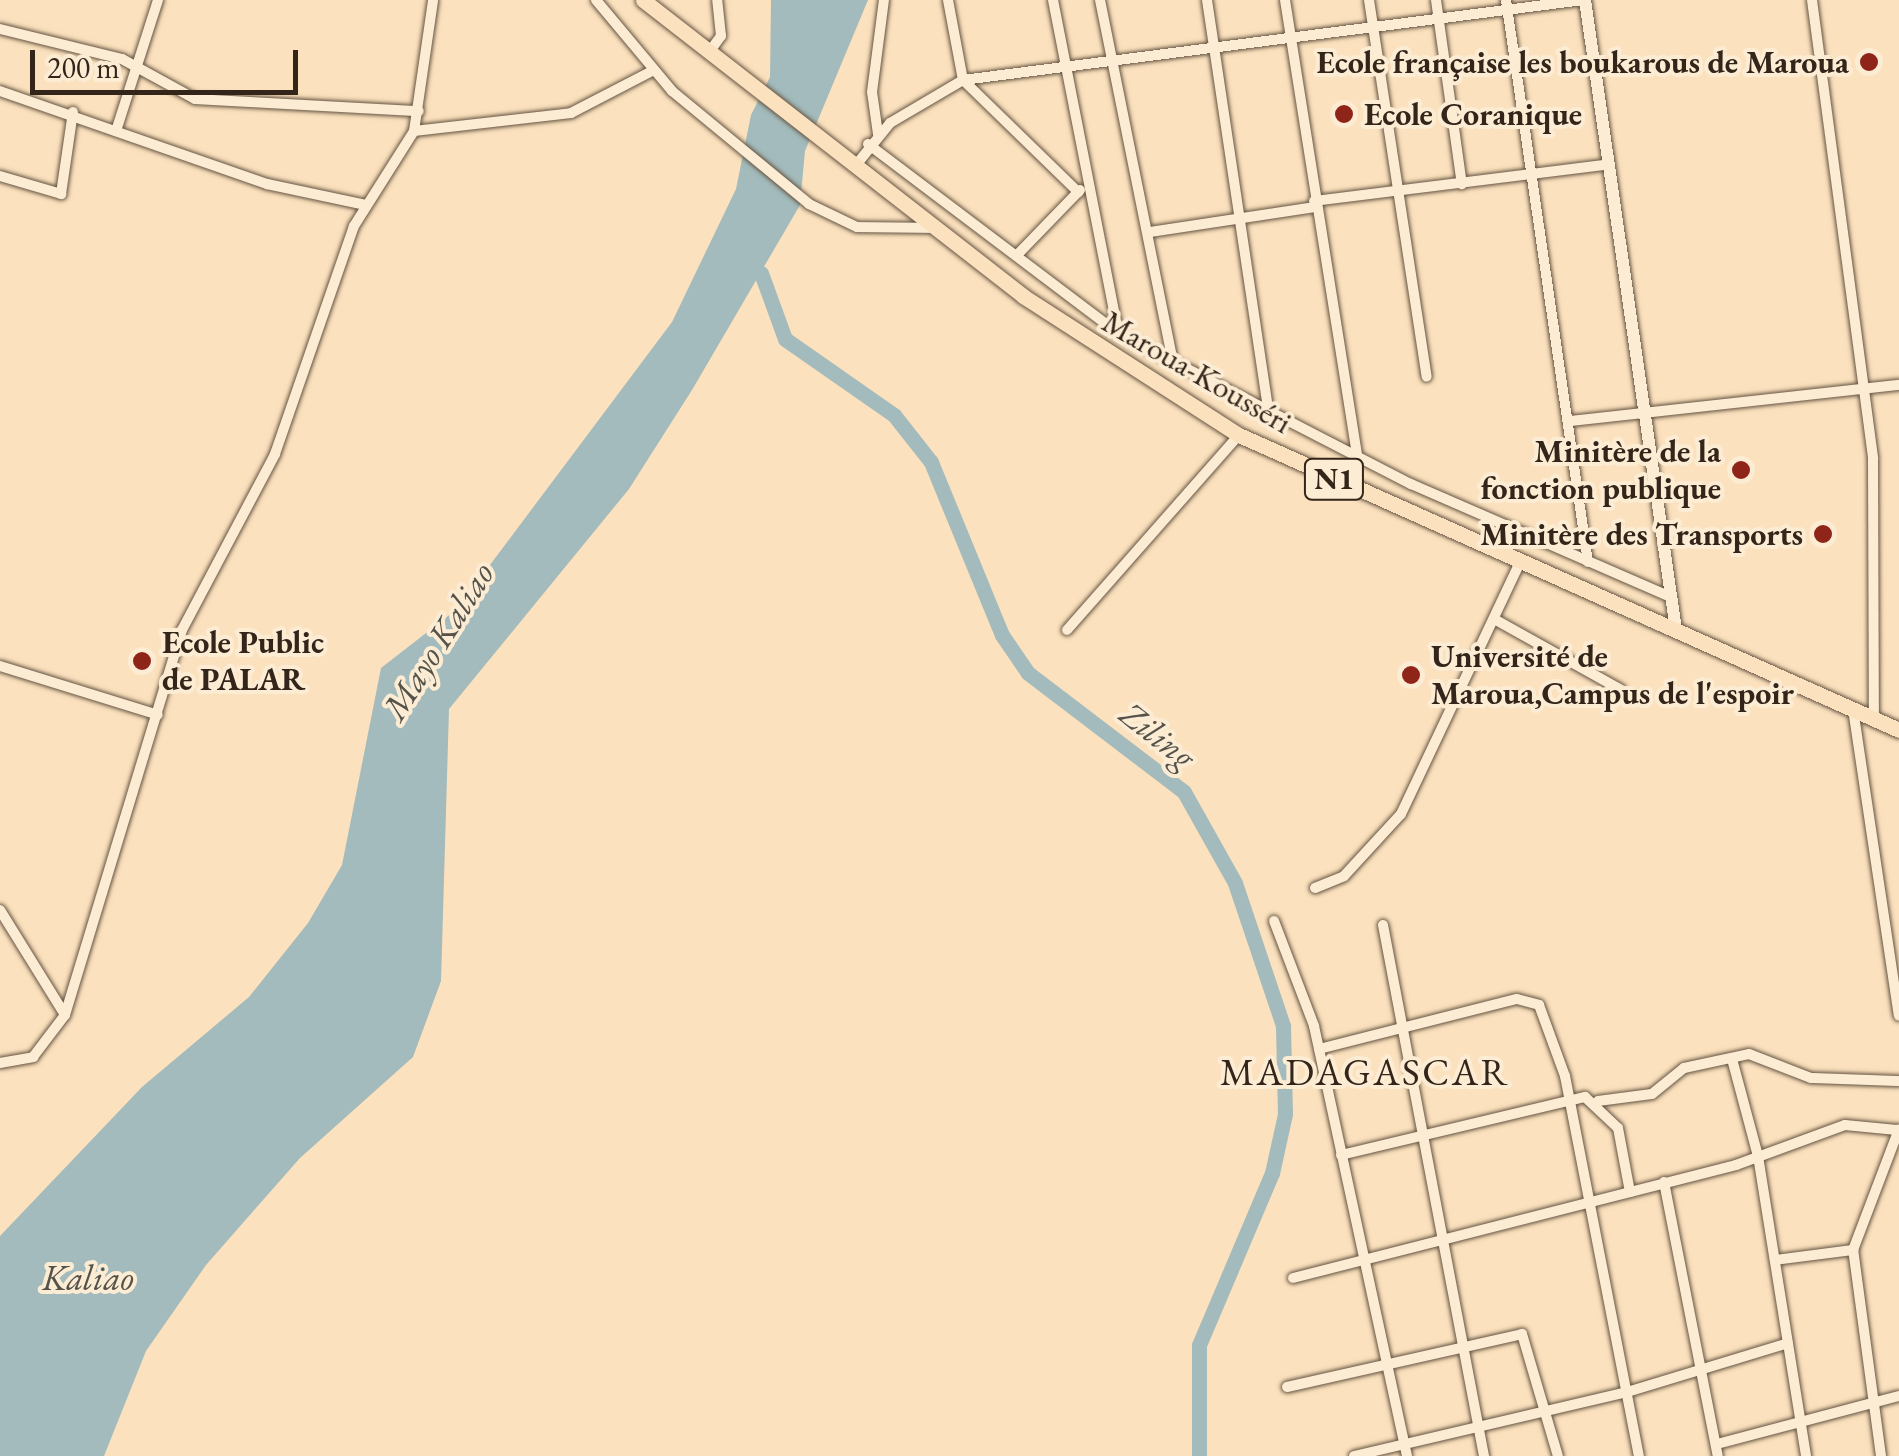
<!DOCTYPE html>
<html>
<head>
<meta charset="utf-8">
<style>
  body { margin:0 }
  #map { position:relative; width:1899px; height:1456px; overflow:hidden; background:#fbe1bd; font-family:"EB Garamond",serif }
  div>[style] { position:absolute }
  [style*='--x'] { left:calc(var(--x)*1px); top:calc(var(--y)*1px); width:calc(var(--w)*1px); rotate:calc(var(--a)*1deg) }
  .water>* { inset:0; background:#a3bbbc }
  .river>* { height:15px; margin:-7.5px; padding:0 7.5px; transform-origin:7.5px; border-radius:7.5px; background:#a3bbbc }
  .roads { filter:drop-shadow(0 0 2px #655442) drop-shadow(0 0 2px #655442) }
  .minor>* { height:10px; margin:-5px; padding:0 5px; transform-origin:5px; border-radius:5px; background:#fcecd4 }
  .tertiary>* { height:12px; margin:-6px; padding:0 6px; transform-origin:6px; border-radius:6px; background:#fcecd4 }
  .trunk>* { height:15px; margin:-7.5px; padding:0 7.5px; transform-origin:7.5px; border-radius:7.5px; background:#fbe1bd }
  .dots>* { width:28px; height:28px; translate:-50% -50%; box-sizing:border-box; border:5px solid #fcecd4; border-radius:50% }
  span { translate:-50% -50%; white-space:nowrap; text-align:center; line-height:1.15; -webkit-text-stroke:8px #fcecd4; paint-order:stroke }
  .shield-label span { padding:2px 8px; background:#fcecd4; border:2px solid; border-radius:8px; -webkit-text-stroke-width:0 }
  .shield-label { font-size:30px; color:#332519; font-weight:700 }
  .poi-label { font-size:32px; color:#332519; font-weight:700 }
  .right { translate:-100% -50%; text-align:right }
  .left { translate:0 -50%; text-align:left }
  .street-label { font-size:32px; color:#332519 }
  .water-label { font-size:35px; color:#55524a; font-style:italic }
  .quarter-label { font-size:38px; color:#332519; letter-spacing:2.5px }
  .scale { position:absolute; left:30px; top:50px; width:268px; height:45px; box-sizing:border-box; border:5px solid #332519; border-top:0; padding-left:12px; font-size:30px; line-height:35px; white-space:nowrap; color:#332519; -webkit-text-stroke:8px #fcecd4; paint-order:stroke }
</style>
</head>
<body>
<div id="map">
  <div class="water">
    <div style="clip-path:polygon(771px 0,868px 0,805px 151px,800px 205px,692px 390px,629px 489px,449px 709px,441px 981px,413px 1057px,300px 1158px,206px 1265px,146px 1351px,104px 1456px,0 1456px,0 1236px,142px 1087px,249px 997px,308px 923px,342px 865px,381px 668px,457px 609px,672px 322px,736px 189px,751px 115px,770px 77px)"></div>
  </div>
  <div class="river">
    <div style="--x:761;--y:273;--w:70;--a:70"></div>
    <div style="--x:785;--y:339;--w:133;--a:34.9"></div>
    <div style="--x:894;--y:415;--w:60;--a:51.8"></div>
    <div style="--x:931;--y:462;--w:187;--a:67.7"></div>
    <div style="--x:1002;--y:635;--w:46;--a:55.6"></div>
    <div style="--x:1028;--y:673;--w:196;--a:37.3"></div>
    <div style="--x:1184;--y:792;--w:104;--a:60.7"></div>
    <div style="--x:1235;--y:883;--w:151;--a:71.4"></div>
    <div style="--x:1283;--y:1026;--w:88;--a:88.7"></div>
    <div style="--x:1285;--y:1114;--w:60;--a:102.4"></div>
    <div style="--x:1272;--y:1173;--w:187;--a:113"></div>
    <div style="--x:1199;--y:1345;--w:111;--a:90"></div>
  </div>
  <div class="roads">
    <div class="minor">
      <div style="--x:596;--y:0;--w:119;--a:50.1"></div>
      <div style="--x:672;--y:91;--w:178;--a:39.5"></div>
      <div style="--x:809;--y:204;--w:53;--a:25.6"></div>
      <div style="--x:857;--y:227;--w:79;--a:0.7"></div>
      <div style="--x:948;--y:0;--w:81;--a:79.4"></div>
      <div style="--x:963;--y:80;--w:161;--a:44.2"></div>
      <div style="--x:1053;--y:0;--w:338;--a:78.9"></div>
      <div style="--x:1100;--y:0;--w:369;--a:78.6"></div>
      <div style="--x:1207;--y:0;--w:413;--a:81.5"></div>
      <div style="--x:1285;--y:0;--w:461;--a:81"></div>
      <div style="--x:1369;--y:0;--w:381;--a:81.3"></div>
      <div style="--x:1436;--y:0;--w:186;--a:82"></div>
      <div style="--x:1506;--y:0;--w:568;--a:81.7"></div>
      <div style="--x:1812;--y:0;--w:462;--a:82.4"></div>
      <div style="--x:1873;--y:458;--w:261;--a:89.8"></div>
      <div style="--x:0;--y:29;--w:126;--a:13.8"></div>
      <div style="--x:122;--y:59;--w:83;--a:28.7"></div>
      <div style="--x:195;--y:99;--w:224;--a:3.1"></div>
      <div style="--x:710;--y:51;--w:19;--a:-54"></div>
      <div style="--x:721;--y:36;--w:36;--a:-96"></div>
      <div style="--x:0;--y:91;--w:283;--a:19.2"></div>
      <div style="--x:267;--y:184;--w:101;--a:12"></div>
      <div style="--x:116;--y:131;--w:138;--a:-72.2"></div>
      <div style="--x:414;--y:131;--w:132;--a:-81.7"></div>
      <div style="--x:878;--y:134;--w:42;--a:-98.1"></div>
      <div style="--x:872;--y:92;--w:93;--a:-82.6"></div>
      <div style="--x:868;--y:144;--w:313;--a:37.1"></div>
      <div style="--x:1118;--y:333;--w:330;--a:27.3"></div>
      <div style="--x:1411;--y:484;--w:281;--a:23.5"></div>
      <div style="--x:856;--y:165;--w:54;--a:-51"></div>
      <div style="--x:890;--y:123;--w:85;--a:-30.5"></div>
      <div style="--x:963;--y:80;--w:625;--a:-7.35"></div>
      <div style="--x:0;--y:176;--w:64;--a:16.4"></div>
      <div style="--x:61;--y:194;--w:83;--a:-81.7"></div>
      <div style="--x:1314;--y:201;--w:297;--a:-7.1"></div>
      <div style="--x:1150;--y:232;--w:167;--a:-8.6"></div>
      <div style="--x:1018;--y:254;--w:89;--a:-45.9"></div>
      <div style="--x:1571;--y:421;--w:330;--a:-6.3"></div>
      <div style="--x:1496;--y:620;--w:143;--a:29.2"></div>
      <div style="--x:1067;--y:630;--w:260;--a:-48.6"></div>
      <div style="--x:0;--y:666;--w:165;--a:17.2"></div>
      <div style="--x:1853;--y:709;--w:310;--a:81.5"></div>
      <div style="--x:1315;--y:888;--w:31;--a:-22"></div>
      <div style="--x:1344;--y:876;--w:84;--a:-47.4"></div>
      <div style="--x:1401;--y:814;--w:279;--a:-64.7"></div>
      <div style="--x:0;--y:910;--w:123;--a:58.2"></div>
      <div style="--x:1274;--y:921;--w:112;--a:69.1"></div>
      <div style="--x:1314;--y:1026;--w:440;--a:77.8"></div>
      <div style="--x:1383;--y:925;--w:541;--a:79.23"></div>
      <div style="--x:1319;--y:1049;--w:204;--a:-14.2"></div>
      <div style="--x:1517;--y:999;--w:23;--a:15"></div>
      <div style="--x:1539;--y:1005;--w:76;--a:69.9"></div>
      <div style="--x:1565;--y:1076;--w:387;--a:79"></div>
      <div style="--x:1732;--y:1059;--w:100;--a:75"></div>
      <div style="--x:1758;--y:1156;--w:304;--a:80.9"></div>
      <div style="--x:0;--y:1063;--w:34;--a:-10"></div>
      <div style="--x:33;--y:1057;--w:53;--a:-52.7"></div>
      <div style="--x:65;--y:1015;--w:402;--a:-73.1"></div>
      <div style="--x:182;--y:630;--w:199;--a:-62.1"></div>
      <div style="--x:275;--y:454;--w:241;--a:-70.9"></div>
      <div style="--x:354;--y:226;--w:112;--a:-57.7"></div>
      <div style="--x:414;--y:131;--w:158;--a:-6.5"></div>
      <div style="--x:571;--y:113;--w:91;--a:-27.4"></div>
      <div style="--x:1598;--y:1101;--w:54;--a:-7.4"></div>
      <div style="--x:1652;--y:1094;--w:41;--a:-39.1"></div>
      <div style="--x:1684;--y:1068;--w:66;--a:-12.2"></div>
      <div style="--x:1749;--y:1054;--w:66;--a:21.2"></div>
      <div style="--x:1811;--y:1078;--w:88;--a:2"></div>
      <div style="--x:1341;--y:1155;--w:251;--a:-13.4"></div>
      <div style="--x:1585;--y:1097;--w:45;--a:43.2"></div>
      <div style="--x:1618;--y:1128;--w:65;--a:79.4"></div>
      <div style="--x:1664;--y:1182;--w:279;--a:78.9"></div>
      <div style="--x:1775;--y:1260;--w:79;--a:-7.3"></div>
      <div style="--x:1293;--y:1278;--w:457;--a:-14.3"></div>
      <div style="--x:1736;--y:1165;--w:116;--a:-20.2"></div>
      <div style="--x:1845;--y:1125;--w:52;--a:5.5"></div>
      <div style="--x:1287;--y:1387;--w:241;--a:-12.7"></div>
      <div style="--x:1522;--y:1334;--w:127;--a:73.6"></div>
      <div style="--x:1717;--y:1444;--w:188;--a:-14.8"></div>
      <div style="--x:1354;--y:1456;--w:280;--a:-13.2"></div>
      <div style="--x:1627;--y:1392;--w:168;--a:-16.9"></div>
      <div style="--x:1881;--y:1456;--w:208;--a:-97.7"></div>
      <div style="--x:1853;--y:1250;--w:129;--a:-69.2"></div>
    </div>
    <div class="tertiary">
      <div style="--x:1585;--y:0;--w:637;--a:81.78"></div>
    </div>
    <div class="trunk">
      <div style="--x:643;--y:0;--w:482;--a:37.9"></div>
      <div style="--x:1023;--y:296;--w:257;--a:32.8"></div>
      <div style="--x:1239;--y:435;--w:723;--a:24.08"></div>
    </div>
  </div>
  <div class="dots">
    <div style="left:1869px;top:62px;background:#8f2418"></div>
    <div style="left:1344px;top:114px;background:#8f2418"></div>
    <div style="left:1741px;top:470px;background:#8f2418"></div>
    <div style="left:1823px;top:534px;background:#8f2418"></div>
    <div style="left:142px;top:661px;background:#8f2418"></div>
    <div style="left:1411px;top:675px;background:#8f2418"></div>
  </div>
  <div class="shield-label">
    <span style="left:1334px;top:479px">N1</span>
  </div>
  <div class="poi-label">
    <span class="right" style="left:1849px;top:62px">Ecole française les boukarous de Maroua</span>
    <span class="left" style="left:1364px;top:114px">Ecole Coranique</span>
    <span class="right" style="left:1721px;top:470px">Minitère de la<br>fonction publique</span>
    <span class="right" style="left:1803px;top:534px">Minitère des Transports</span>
    <span class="left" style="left:162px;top:661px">Ecole Public<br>de PALAR</span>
    <span class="left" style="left:1431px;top:675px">Université de<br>Maroua,Campus de l'espoir</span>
  </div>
  <div class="street-label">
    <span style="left:1197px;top:372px;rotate:30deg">Maroua-Kousséri</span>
  </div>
  <div class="water-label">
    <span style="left:438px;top:641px;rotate:-58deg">Mayo Kaliao</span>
    <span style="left:1158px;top:735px;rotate:38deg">Ziling</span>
    <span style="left:88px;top:1278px">Kaliao</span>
  </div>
  <div class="quarter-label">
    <span style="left:1365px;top:1072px">MADAGASCAR</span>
  </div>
  <div class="scale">200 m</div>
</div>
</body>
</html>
